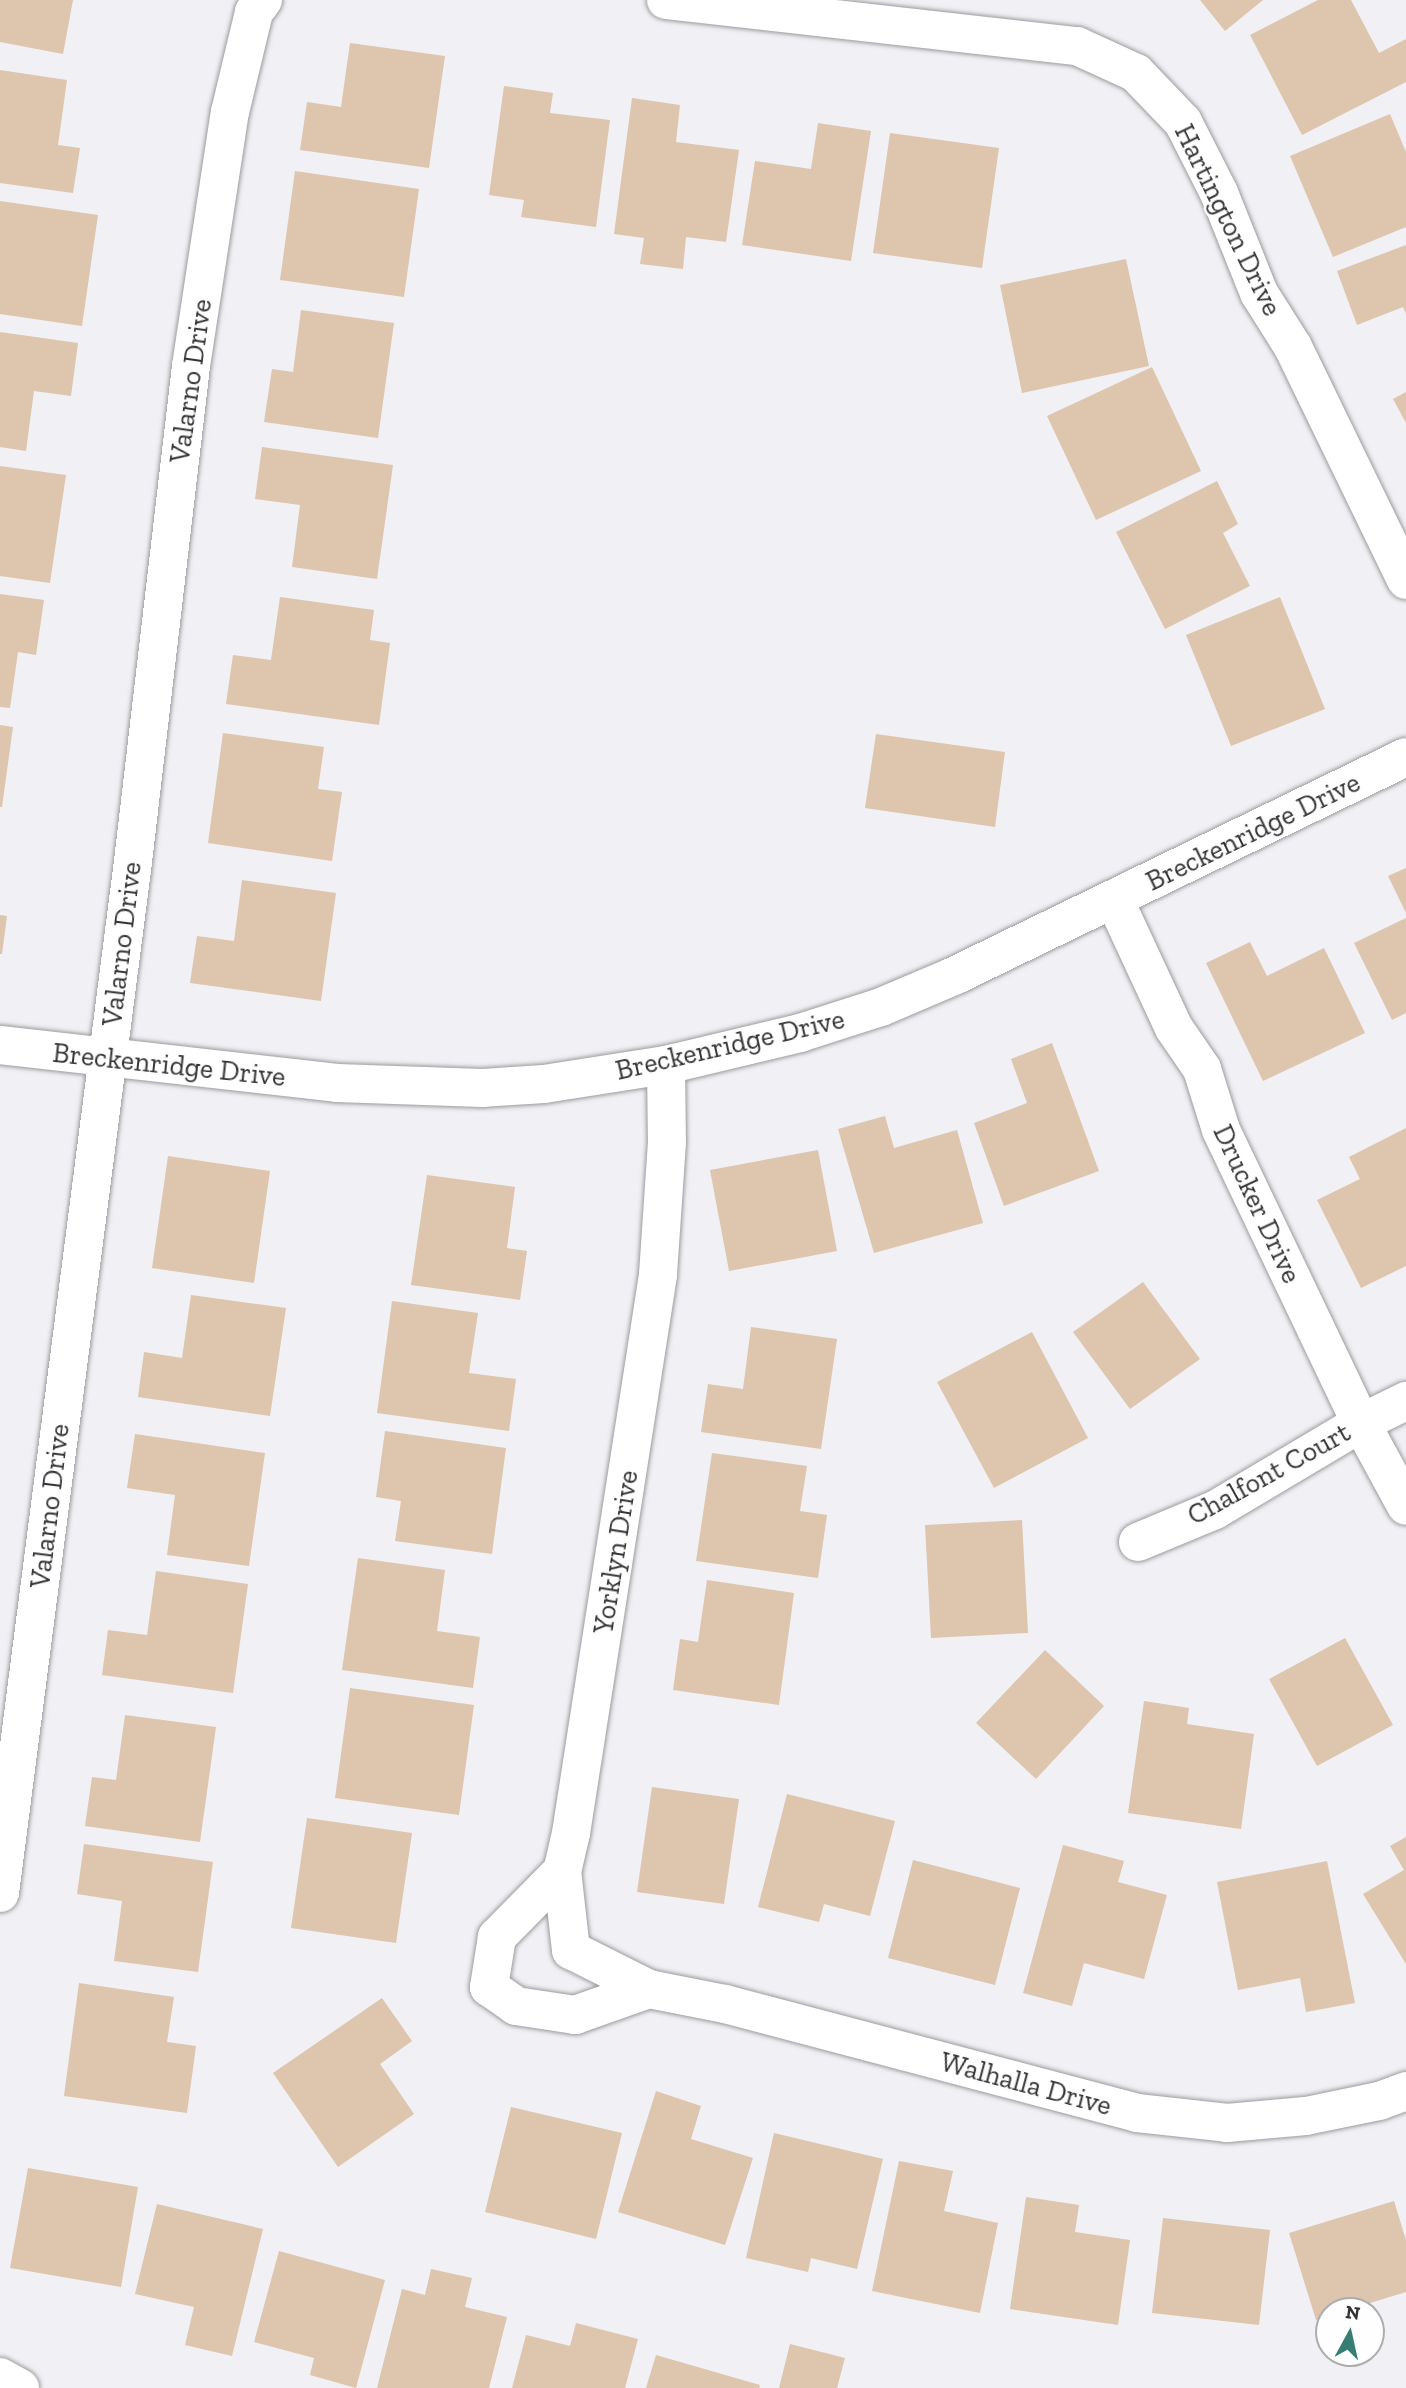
<!DOCTYPE html>
<html>
<head>
<meta charset="utf-8">
<style>
  body { margin:0 }
  #map { position:relative; width:1406px; height:2388px; overflow:hidden; background:#f1f0f4; font-family:"Zilla Slab",serif }
  div>[style] { position:absolute }
  [style*='--x'] { left:calc(var(--x)*1px); top:calc(var(--y)*1px); width:calc(var(--w)*1px); rotate:calc(var(--a)*1deg) }
  .building>* { inset:0; background:#ddc5ae }
  .roads { filter:drop-shadow(0 0 2px #9c9b9e) drop-shadow(0 0 2px #9c9b9e) }
  .minor>* { height:38px; margin:-19px; padding:0 19px; transform-origin:19px; border-radius:19px; background:#fff }
  span { translate:-50% -50%; white-space:nowrap; text-align:center; line-height:1.15; -webkit-text-stroke:5px #fefeff; paint-order:stroke }
  .street-label { font-size:28px; color:#333234 }
  .north { position:absolute; left:1315px; top:2297px; width:70px; height:70px; box-sizing:border-box; background:#fefeff; border:2px solid #adacae; border-radius:50%; rotate:8deg; font-size:19px; font-weight:700; line-height:28px; text-align:center; color:#333234 }
  .north::after { content:''; display:block; margin:auto; width:24px; height:32px; background:#387d73; clip-path:polygon(50% 0,100% 100%,50% 72%,0 100%) }
</style>
</head>
<body>
<div id="map">
  <div class="building">
    <div style="clip-path:polygon(0 0,73px 0,63px 54px,0 42px)"></div>
    <div style="clip-path:polygon(1200px 0,1263px 0,1225px 31px)"></div>
    <div style="clip-path:polygon(1318px 0,1351px 0,1379px 53px,1406px 39px,1406px 82px,1302px 135px,1250px 35px)"></div>
    <div style="clip-path:polygon(350px 43px,445px 56px,429px 168px,300px 150px,307px 102px,341px 107px)"></div>
    <div style="clip-path:polygon(0 70px,67px 80px,58px 145px,80px 148px,73px 193px,0 183px)"></div>
    <div style="clip-path:polygon(504px 86px,553px 93px,550px 113px,610px 120px,596px 227px,521px 217px,524px 200px,489px 195px)"></div>
    <div style="clip-path:polygon(632px 98px,680px 105px,676px 142px,739px 150px,726px 242px,686px 237px,683px 269px,640px 264px,644px 238px,614px 234px)"></div>
    <div style="clip-path:polygon(1390px 114px,1406px 152px,1406px 227px,1333px 257px,1290px 156px)"></div>
    <div style="clip-path:polygon(818px 123px,871px 131px,851px 261px,742px 245px,755px 161px,811px 169px)"></div>
    <div style="clip-path:polygon(890px 133px,999px 148px,982px 268px,873px 253px)"></div>
    <div style="clip-path:polygon(295px 171px,419px 189px,404px 297px,280px 280px)"></div>
    <div style="clip-path:polygon(0 201px,98px 215px,82px 326px,0 314px)"></div>
    <div style="clip-path:polygon(1406px 245px,1406px 314px,1403px 307px,1357px 325px,1337px 271px)"></div>
    <div style="clip-path:polygon(1126px 259px,1149px 366px,1022px 393px,1000px 285px)"></div>
    <div style="clip-path:polygon(301px 310px,394px 323px,378px 438px,264px 422px,272px 369px,293px 372px)"></div>
    <div style="clip-path:polygon(0 332px,78px 343px,71px 396px,34px 391px,26px 451px,0 447px)"></div>
    <div style="clip-path:polygon(1152px 367px,1201px 471px,1096px 520px,1047px 416px)"></div>
    <div style="clip-path:polygon(1406px 392px,1406px 423px,1393px 399px)"></div>
    <div style="clip-path:polygon(262px 447px,393px 465px,377px 579px,292px 567px,300px 505px,255px 499px)"></div>
    <div style="clip-path:polygon(0 466px,66px 475px,50px 583px,0 576px)"></div>
    <div style="clip-path:polygon(1217px 481px,1238px 524px,1223px 533px,1250px 586px,1165px 629px,1116px 532px)"></div>
    <div style="clip-path:polygon(0 594px,44px 600px,36px 655px,18px 652px,10px 708px,0 707px)"></div>
    <div style="clip-path:polygon(280px 597px,374px 610px,370px 640px,390px 643px,379px 725px,226px 704px,233px 655px,271px 660px)"></div>
    <div style="clip-path:polygon(1280px 597px,1325px 709px,1231px 746px,1186px 635px)"></div>
    <div style="clip-path:polygon(0 725px,13px 727px,2px 807px,0 807px)"></div>
    <div style="clip-path:polygon(223px 733px,324px 747px,318px 789px,342px 792px,332px 861px,208px 843px)"></div>
    <div style="clip-path:polygon(876px 734px,1005px 752px,995px 827px,865px 808px)"></div>
    <div style="clip-path:polygon(1406px 868px,1406px 913px,1388px 876px)"></div>
    <div style="clip-path:polygon(242px 880px,336px 893px,321px 1001px,190px 983px,197px 936px,234px 941px)"></div>
    <div style="clip-path:polygon(0 915px,7px 916px,2px 954px,0 954px)"></div>
    <div style="clip-path:polygon(1406px 918px,1406px 1013px,1392px 1020px,1354px 943px)"></div>
    <div style="clip-path:polygon(1250px 942px,1267px 976px,1324px 948px,1365px 1033px,1263px 1081px,1206px 963px)"></div>
    <div style="clip-path:polygon(1052px 1043px,1099px 1171px,1004px 1206px,974px 1123px,1027px 1103px,1011px 1059px)"></div>
    <div style="clip-path:polygon(885px 1116px,894px 1148px,957px 1130px,983px 1223px,874px 1253px,838px 1129px)"></div>
    <div style="clip-path:polygon(1406px 1128px,1406px 1266px,1361px 1288px,1317px 1200px,1360px 1179px,1349px 1157px)"></div>
    <div style="clip-path:polygon(818px 1150px,837px 1251px,729px 1271px,710px 1170px)"></div>
    <div style="clip-path:polygon(168px 1156px,270px 1171px,254px 1283px,152px 1268px)"></div>
    <div style="clip-path:polygon(427px 1175px,515px 1187px,507px 1248px,527px 1251px,520px 1300px,411px 1285px)"></div>
    <div style="clip-path:polygon(1143px 1282px,1200px 1359px,1130px 1409px,1073px 1332px)"></div>
    <div style="clip-path:polygon(191px 1295px,286px 1308px,270px 1416px,138px 1397px,144px 1352px,182px 1358px)"></div>
    <div style="clip-path:polygon(392px 1301px,478px 1313px,469px 1373px,516px 1379px,509px 1431px,377px 1413px)"></div>
    <div style="clip-path:polygon(751px 1327px,837px 1339px,821px 1449px,701px 1432px,708px 1384px,743px 1389px)"></div>
    <div style="clip-path:polygon(1032px 1332px,1088px 1438px,994px 1488px,937px 1382px)"></div>
    <div style="clip-path:polygon(385px 1431px,506px 1448px,492px 1554px,395px 1541px,401px 1501px,376px 1497px)"></div>
    <div style="clip-path:polygon(135px 1434px,265px 1453px,249px 1566px,167px 1555px,175px 1495px,127px 1488px)"></div>
    <div style="clip-path:polygon(712px 1453px,807px 1466px,800px 1511px,827px 1515px,818px 1578px,696px 1561px)"></div>
    <div style="clip-path:polygon(1022px 1520px,1028px 1633px,931px 1638px,925px 1525px)"></div>
    <div style="clip-path:polygon(358px 1558px,445px 1570px,437px 1631px,480px 1637px,473px 1688px,342px 1670px)"></div>
    <div style="clip-path:polygon(156px 1571px,248px 1584px,233px 1693px,102px 1675px,108px 1630px,147px 1635px)"></div>
    <div style="clip-path:polygon(707px 1580px,794px 1593px,779px 1705px,673px 1690px,680px 1639px,698px 1642px)"></div>
    <div style="clip-path:polygon(1345px 1638px,1393px 1725px,1317px 1766px,1269px 1679px)"></div>
    <div style="clip-path:polygon(1045px 1650px,1104px 1706px,1036px 1779px,976px 1723px)"></div>
    <div style="clip-path:polygon(350px 1688px,474px 1705px,459px 1815px,335px 1798px)"></div>
    <div style="clip-path:polygon(1144px 1701px,1189px 1708px,1187px 1724px,1254px 1734px,1241px 1829px,1128px 1813px)"></div>
    <div style="clip-path:polygon(125px 1715px,216px 1727px,200px 1842px,85px 1826px,92px 1777px,116px 1780px)"></div>
    <div style="clip-path:polygon(652px 1787px,739px 1799px,724px 1904px,637px 1892px)"></div>
    <div style="clip-path:polygon(787px 1794px,895px 1821px,870px 1916px,824px 1904px,819px 1922px,758px 1907px)"></div>
    <div style="clip-path:polygon(307px 1818px,412px 1833px,396px 1943px,291px 1928px)"></div>
    <div style="clip-path:polygon(1406px 1837px,1406px 1964px,1363px 1894px,1404px 1870px,1390px 1846px)"></div>
    <div style="clip-path:polygon(84px 1844px,213px 1862px,198px 1972px,114px 1961px,122px 1901px,77px 1894px)"></div>
    <div style="clip-path:polygon(1063px 1845px,1124px 1861px,1118px 1882px,1167px 1895px,1144px 1979px,1084px 1963px,1072px 2006px,1023px 1993px)"></div>
    <div style="clip-path:polygon(913px 1860px,1020px 1888px,995px 1985px,888px 1958px)"></div>
    <div style="clip-path:polygon(1327px 1861px,1355px 2003px,1306px 2012px,1300px 1978px,1238px 1990px,1217px 1882px)"></div>
    <div style="clip-path:polygon(79px 1983px,174px 1997px,167px 2042px,196px 2046px,187px 2113px,64px 2096px)"></div>
    <div style="clip-path:polygon(382px 1998px,412px 2041px,380px 2064px,414px 2114px,338px 2167px,273px 2073px)"></div>
    <div style="clip-path:polygon(656px 2091px,701px 2106px,691px 2139px,753px 2158px,725px 2245px,618px 2212px)"></div>
    <div style="clip-path:polygon(511px 2107px,622px 2133px,596px 2239px,485px 2212px)"></div>
    <div style="clip-path:polygon(774px 2133px,883px 2159px,857px 2269px,811px 2258px,808px 2272px,746px 2258px)"></div>
    <div style="clip-path:polygon(899px 2161px,953px 2171px,944px 2211px,998px 2223px,980px 2313px,872px 2291px)"></div>
    <div style="clip-path:polygon(28px 2168px,138px 2187px,121px 2287px,10px 2268px)"></div>
    <div style="clip-path:polygon(1026px 2197px,1079px 2205px,1075px 2232px,1130px 2240px,1118px 2325px,1010px 2309px)"></div>
    <div style="clip-path:polygon(1394px 2201px,1406px 2240px,1406px 2292px,1344px 2311px,1329px 2311px,1329px 2316px,1316px 2320px,1289px 2233px)"></div>
    <div style="clip-path:polygon(157px 2204px,263px 2229px,232px 2356px,185px 2345px,194px 2307px,135px 2294px)"></div>
    <div style="clip-path:polygon(1163px 2218px,1270px 2230px,1259px 2325px,1152px 2313px)"></div>
    <div style="clip-path:polygon(279px 2251px,385px 2280px,356px 2388px,310px 2375px,314px 2358px,254px 2342px)"></div>
    <div style="clip-path:polygon(431px 2269px,472px 2278px,465px 2307px,507px 2317px,489px 2388px,377px 2388px,402px 2289px,425px 2295px)"></div>
    <div style="clip-path:polygon(576px 2323px,638px 2339px,625px 2388px,512px 2388px,526px 2335px,570px 2346px)"></div>
    <div style="clip-path:polygon(790px 2344px,845px 2358px,837px 2388px,779px 2388px)"></div>
    <div style="clip-path:polygon(656px 2355px,760px 2385px,759px 2388px,646px 2388px)"></div>
  </div>
  <div class="roads">
    <div class="minor">
      <div style="--x:666;--y:0;--w:414;--a:6.4"></div>
      <div style="--x:1077;--y:46;--w:65;--a:24.6"></div>
      <div style="--x:1136;--y:73;--w:68;--a:46.2"></div>
      <div style="--x:1183;--y:122;--w:80;--a:63.1"></div>
      <div style="--x:1219;--y:193;--w:108;--a:68.2"></div>
      <div style="--x:1259;--y:293;--w:64;--a:57.8"></div>
      <div style="--x:1293;--y:347;--w:259;--a:64.1"></div>
      <div style="--x:1114;--y:899;--w:142;--a:65.1"></div>
      <div style="--x:1174;--y:1028;--w:50;--a:55.7"></div>
      <div style="--x:1202;--y:1069;--w:64;--a:72.7"></div>
      <div style="--x:1221;--y:1130;--w:325;--a:64.5"></div>
      <div style="--x:1361;--y:1423;--w:94;--a:61.5"></div>
      <div style="--x:0;--y:1045;--w:339;--a:6.4"></div>
      <div style="--x:337;--y:1083;--w:145;--a:2"></div>
      <div style="--x:482;--y:1088;--w:62;--a:-3.7"></div>
      <div style="--x:544;--y:1084;--w:123;--a:-8.9"></div>
      <div style="--x:666;--y:1065;--w:138;--a:-13.4"></div>
      <div style="--x:800;--y:1033;--w:85;--a:-17.8"></div>
      <div style="--x:881;--y:1007;--w:79;--a:-23"></div>
      <div style="--x:954;--y:976;--w:502;--a:-25.85"></div>
      <div style="--x:666;--y:1065;--w:77;--a:89.3"></div>
      <div style="--x:667;--y:1142;--w:133;--a:93.9"></div>
      <div style="--x:658;--y:1275;--w:565;--a:98.86"></div>
      <div style="--x:571;--y:1833;--w:39;--a:103"></div>
      <div style="--x:562;--y:1871;--w:80;--a:83.5"></div>
      <div style="--x:571;--y:1950;--w:87;--a:26.6"></div>
      <div style="--x:649;--y:1989;--w:77;--a:11.2"></div>
      <div style="--x:725;--y:2004;--w:426;--a:14.8"></div>
      <div style="--x:1137;--y:2113;--w:91;--a:6.3"></div>
      <div style="--x:1227;--y:2123;--w:79;--a:-5.1"></div>
      <div style="--x:1306;--y:2116;--w:75;--a:-11.6"></div>
      <div style="--x:1379;--y:2101;--w:29;--a:-20"></div>
      <div style="--x:1138;--y:1542;--w:83;--a:-22.6"></div>
      <div style="--x:1215;--y:1510;--w:170;--a:-30.8"></div>
      <div style="--x:1361;--y:1423;--w:50;--a:-26.1"></div>
      <div style="--x:562;--y:1871;--w:93;--a:134.6"></div>
      <div style="--x:497;--y:1937;--w:51;--a:99.1"></div>
      <div style="--x:489;--y:1987;--w:33;--a:35"></div>
      <div style="--x:516;--y:2006;--w:60;--a:8.7"></div>
      <div style="--x:575;--y:2015;--w:78;--a:-19.4"></div>
      <div style="--x:0;--y:1893;--w:1031;--a:-82.65"></div>
      <div style="--x:132;--y:870;--w:507;--a:-83.32"></div>
      <div style="--x:191;--y:366;--w:257;--a:-81.3"></div>
      <div style="--x:230;--y:112;--w:103;--a:-76.5"></div>
      <div style="--x:254;--y:12;--w:15;--a:-53"></div>
      <div style="--x:0;--y:2377;--w:23;--a:29"></div>
    </div>
  </div>
  <div class="street-label">
    <span style="left:1228px;top:220px;rotate:64deg">Hartington Drive</span>
    <span style="left:191px;top:381px;rotate:-82deg">Valarno Drive</span>
    <span style="left:1253px;top:832px;rotate:-26deg">Breckenridge Drive</span>
    <span style="left:122px;top:944px;rotate:-83deg">Valarno Drive</span>
    <span style="left:730px;top:1045px;rotate:-13deg">Breckenridge Drive</span>
    <span style="left:169px;top:1065px;rotate:6deg">Breckenridge Drive</span>
    <span style="left:1257px;top:1204px;rotate:65deg">Drucker Drive</span>
    <span style="left:1269px;top:1474px;rotate:-29deg">Chalfont Court</span>
    <span style="left:50px;top:1506px;rotate:-83deg">Valarno Drive</span>
    <span style="left:616px;top:1552px;rotate:-81deg">Yorklyn Drive</span>
    <span style="left:1026px;top:2084px;rotate:15deg">Walhalla Drive</span>
  </div>
  <div class="north">N</div>
</div>
</body>
</html>
